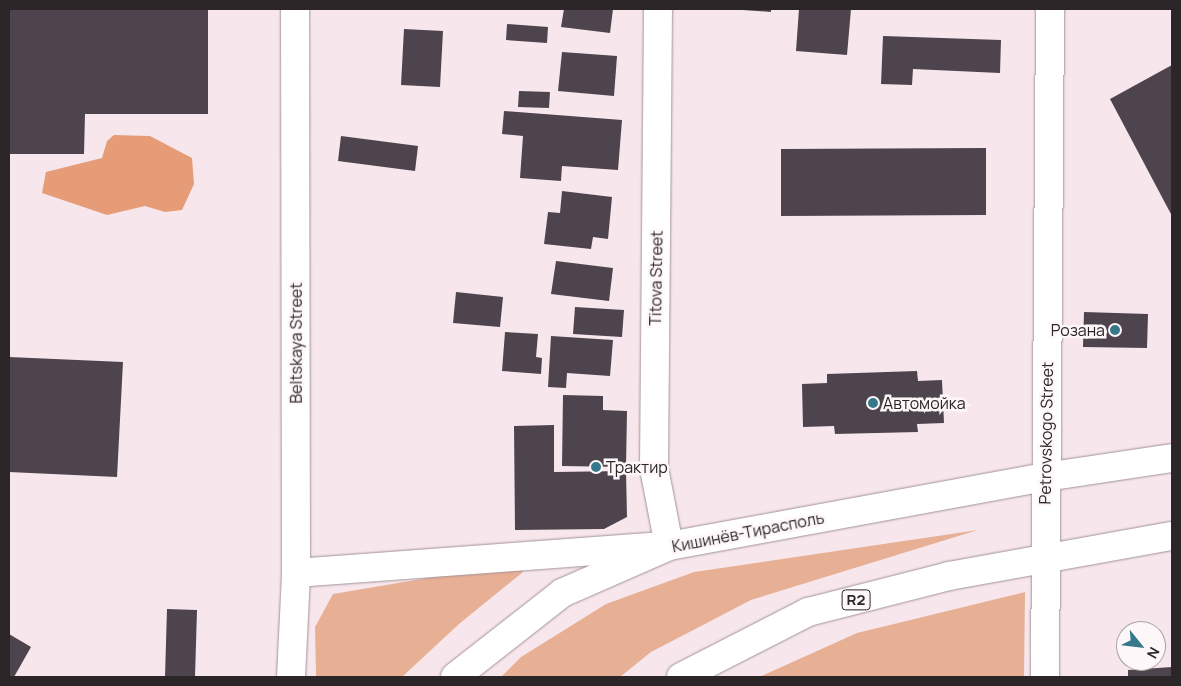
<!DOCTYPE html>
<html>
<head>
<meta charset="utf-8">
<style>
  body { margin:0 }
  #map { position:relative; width:1181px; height:686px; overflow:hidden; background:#f7e7ed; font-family:Manrope,sans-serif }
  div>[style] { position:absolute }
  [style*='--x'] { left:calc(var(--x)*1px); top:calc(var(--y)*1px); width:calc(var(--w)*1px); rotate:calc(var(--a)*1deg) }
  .green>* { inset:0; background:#e7b095 }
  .forest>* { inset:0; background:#e59c77 }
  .building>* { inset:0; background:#4d444d }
  .roads { filter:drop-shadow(0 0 1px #a29298) drop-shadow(0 0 1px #a29298) }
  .minor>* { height:28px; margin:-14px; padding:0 14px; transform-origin:14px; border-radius:14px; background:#fff }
  .tertiary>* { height:28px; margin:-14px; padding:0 14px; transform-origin:14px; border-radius:14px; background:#fff }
  .primary>* { height:28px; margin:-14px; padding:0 14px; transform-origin:14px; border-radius:14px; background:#fff }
  .dots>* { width:14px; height:14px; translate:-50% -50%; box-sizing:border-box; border:2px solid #fef7f9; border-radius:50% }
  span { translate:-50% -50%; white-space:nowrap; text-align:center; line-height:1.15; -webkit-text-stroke:5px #fef7f9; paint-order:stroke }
  .shield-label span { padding:1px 4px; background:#fef7f9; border:1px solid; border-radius:4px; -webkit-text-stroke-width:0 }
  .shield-label { font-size:15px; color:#2c2628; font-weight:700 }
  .street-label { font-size:16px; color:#2c2628 }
  .poi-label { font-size:16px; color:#2c2628 }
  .right { translate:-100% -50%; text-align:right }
  .left { translate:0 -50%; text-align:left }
  .frame { position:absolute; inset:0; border:10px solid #2c2628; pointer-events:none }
  .north { position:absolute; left:1116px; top:621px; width:50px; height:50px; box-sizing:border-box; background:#fef7f9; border:1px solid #aaa3a5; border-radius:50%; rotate:119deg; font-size:14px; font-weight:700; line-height:20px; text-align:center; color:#2c2628 }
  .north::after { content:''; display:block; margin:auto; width:18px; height:22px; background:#367889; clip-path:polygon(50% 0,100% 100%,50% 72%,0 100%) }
</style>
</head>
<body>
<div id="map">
  <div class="green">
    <div style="clip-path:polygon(978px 530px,751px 600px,651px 652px,620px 677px,501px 677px,521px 657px,606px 604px,694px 572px)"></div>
    <div style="clip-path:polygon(516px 563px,523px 572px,459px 624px,402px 677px,316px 677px,315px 627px,333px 594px)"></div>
    <div style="clip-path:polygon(1025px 592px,1024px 677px,759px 677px,857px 633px)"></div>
  </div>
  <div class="forest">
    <div style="clip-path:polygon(114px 135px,150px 136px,192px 158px,194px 184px,182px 210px,165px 212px,145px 206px,107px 215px,42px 193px,46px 172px,102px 158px,107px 141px)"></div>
  </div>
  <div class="building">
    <div style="clip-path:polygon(9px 9px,208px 9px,208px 114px,85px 114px,84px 154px,9px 154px)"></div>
    <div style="clip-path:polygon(564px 9px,613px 9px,610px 33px,561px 27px)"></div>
    <div style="clip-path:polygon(728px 9px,771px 9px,771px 12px)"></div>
    <div style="clip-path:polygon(799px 9px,851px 9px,847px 55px,796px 51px)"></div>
    <div style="clip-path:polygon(507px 24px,548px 27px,547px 43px,506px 40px)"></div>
    <div style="clip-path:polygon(404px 29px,443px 31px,440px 87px,401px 85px)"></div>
    <div style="clip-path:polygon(883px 36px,1001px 40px,1000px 73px,913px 69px,912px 85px,881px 84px)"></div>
    <div style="clip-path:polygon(562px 52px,617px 56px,614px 96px,558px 91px)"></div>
    <div style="clip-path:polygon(1172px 65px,1172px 216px,1110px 99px)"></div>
    <div style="clip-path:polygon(519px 91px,550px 92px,549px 108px,518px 107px)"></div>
    <div style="clip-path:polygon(504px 111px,622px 120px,618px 170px,562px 166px,561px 181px,520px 178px,523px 136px,502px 134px)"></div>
    <div style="clip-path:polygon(341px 136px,418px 146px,415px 171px,338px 161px)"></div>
    <div style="clip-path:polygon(986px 148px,986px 215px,781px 216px,781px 149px)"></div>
    <div style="clip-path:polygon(562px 191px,612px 197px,608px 239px,593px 237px,591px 249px,544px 244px,548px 212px,560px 213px)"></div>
    <div style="clip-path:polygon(556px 261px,613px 268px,609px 301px,551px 294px)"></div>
    <div style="clip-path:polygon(456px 292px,503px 297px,500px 327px,453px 323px)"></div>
    <div style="clip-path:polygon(575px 307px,624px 310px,622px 337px,573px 334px)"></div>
    <div style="clip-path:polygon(1084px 312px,1148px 314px,1147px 348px,1083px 347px)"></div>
    <div style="clip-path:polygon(505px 332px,538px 334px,536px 357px,542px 358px,541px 374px,502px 371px)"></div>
    <div style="clip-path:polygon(551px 336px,613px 340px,610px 376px,567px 373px,566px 388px,548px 387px)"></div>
    <div style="clip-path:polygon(9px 357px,123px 362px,117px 477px,9px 472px)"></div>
    <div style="clip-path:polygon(917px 371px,918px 381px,942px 380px,944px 423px,917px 424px,918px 432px,835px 434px,834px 426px,803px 427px,802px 384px,827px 383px,827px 374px)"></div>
    <div style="clip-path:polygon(563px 395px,603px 396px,603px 410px,627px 411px,626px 467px,562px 466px)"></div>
    <div style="clip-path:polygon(554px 425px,554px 472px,626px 471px,627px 517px,604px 529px,515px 530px,514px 426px)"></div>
    <div style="clip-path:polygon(167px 609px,197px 610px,195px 677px,165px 677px)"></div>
    <div style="clip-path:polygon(9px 634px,31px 647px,14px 677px,9px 677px)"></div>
    <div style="clip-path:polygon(1172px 667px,1172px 677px,1128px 677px,1128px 670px)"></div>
  </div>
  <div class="roads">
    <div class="minor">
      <div style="--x:296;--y:573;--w:371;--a:-4.2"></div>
      <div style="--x:1045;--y:677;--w:668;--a:-89.57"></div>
    </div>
    <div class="tertiary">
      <div style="--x:658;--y:9;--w:459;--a:90.5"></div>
      <div style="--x:654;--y:468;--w:79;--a:79.1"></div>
      <div style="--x:291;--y:677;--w:104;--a:-87.2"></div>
      <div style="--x:296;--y:573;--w:564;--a:-90.1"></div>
    </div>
    <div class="primary">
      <div style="--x:455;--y:677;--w:136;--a:-38.1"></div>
      <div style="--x:562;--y:593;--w:117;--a:-23.7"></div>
      <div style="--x:669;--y:546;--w:382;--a:-10.4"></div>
      <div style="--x:1045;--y:477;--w:128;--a:-8.5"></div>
      <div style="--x:681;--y:677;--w:143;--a:-27.1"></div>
      <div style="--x:808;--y:612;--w:146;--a:-14.3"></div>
      <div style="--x:949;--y:576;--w:227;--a:-10.2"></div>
    </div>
  </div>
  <div class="dots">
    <div style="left:1115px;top:330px;background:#367889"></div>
    <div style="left:873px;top:403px;background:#367889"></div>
    <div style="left:596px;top:467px;background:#367889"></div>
  </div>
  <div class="shield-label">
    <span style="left:856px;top:600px">R2</span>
  </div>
  <div class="street-label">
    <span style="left:656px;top:278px;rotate:-89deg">Titova Street</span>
    <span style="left:296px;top:343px;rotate:-90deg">Beltskaya Street</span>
    <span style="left:1046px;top:433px;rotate:-89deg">Petrovskogo Street</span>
    <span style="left:748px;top:532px;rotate:-11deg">Кишинёв-Тирасполь</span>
  </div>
  <div class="poi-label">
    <span class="right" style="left:1105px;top:330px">Розана</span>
    <span class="left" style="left:883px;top:403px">Автомойка</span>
    <span class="left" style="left:606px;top:467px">Трактир</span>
  </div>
  <div class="frame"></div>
  <div class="north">N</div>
</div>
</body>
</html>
